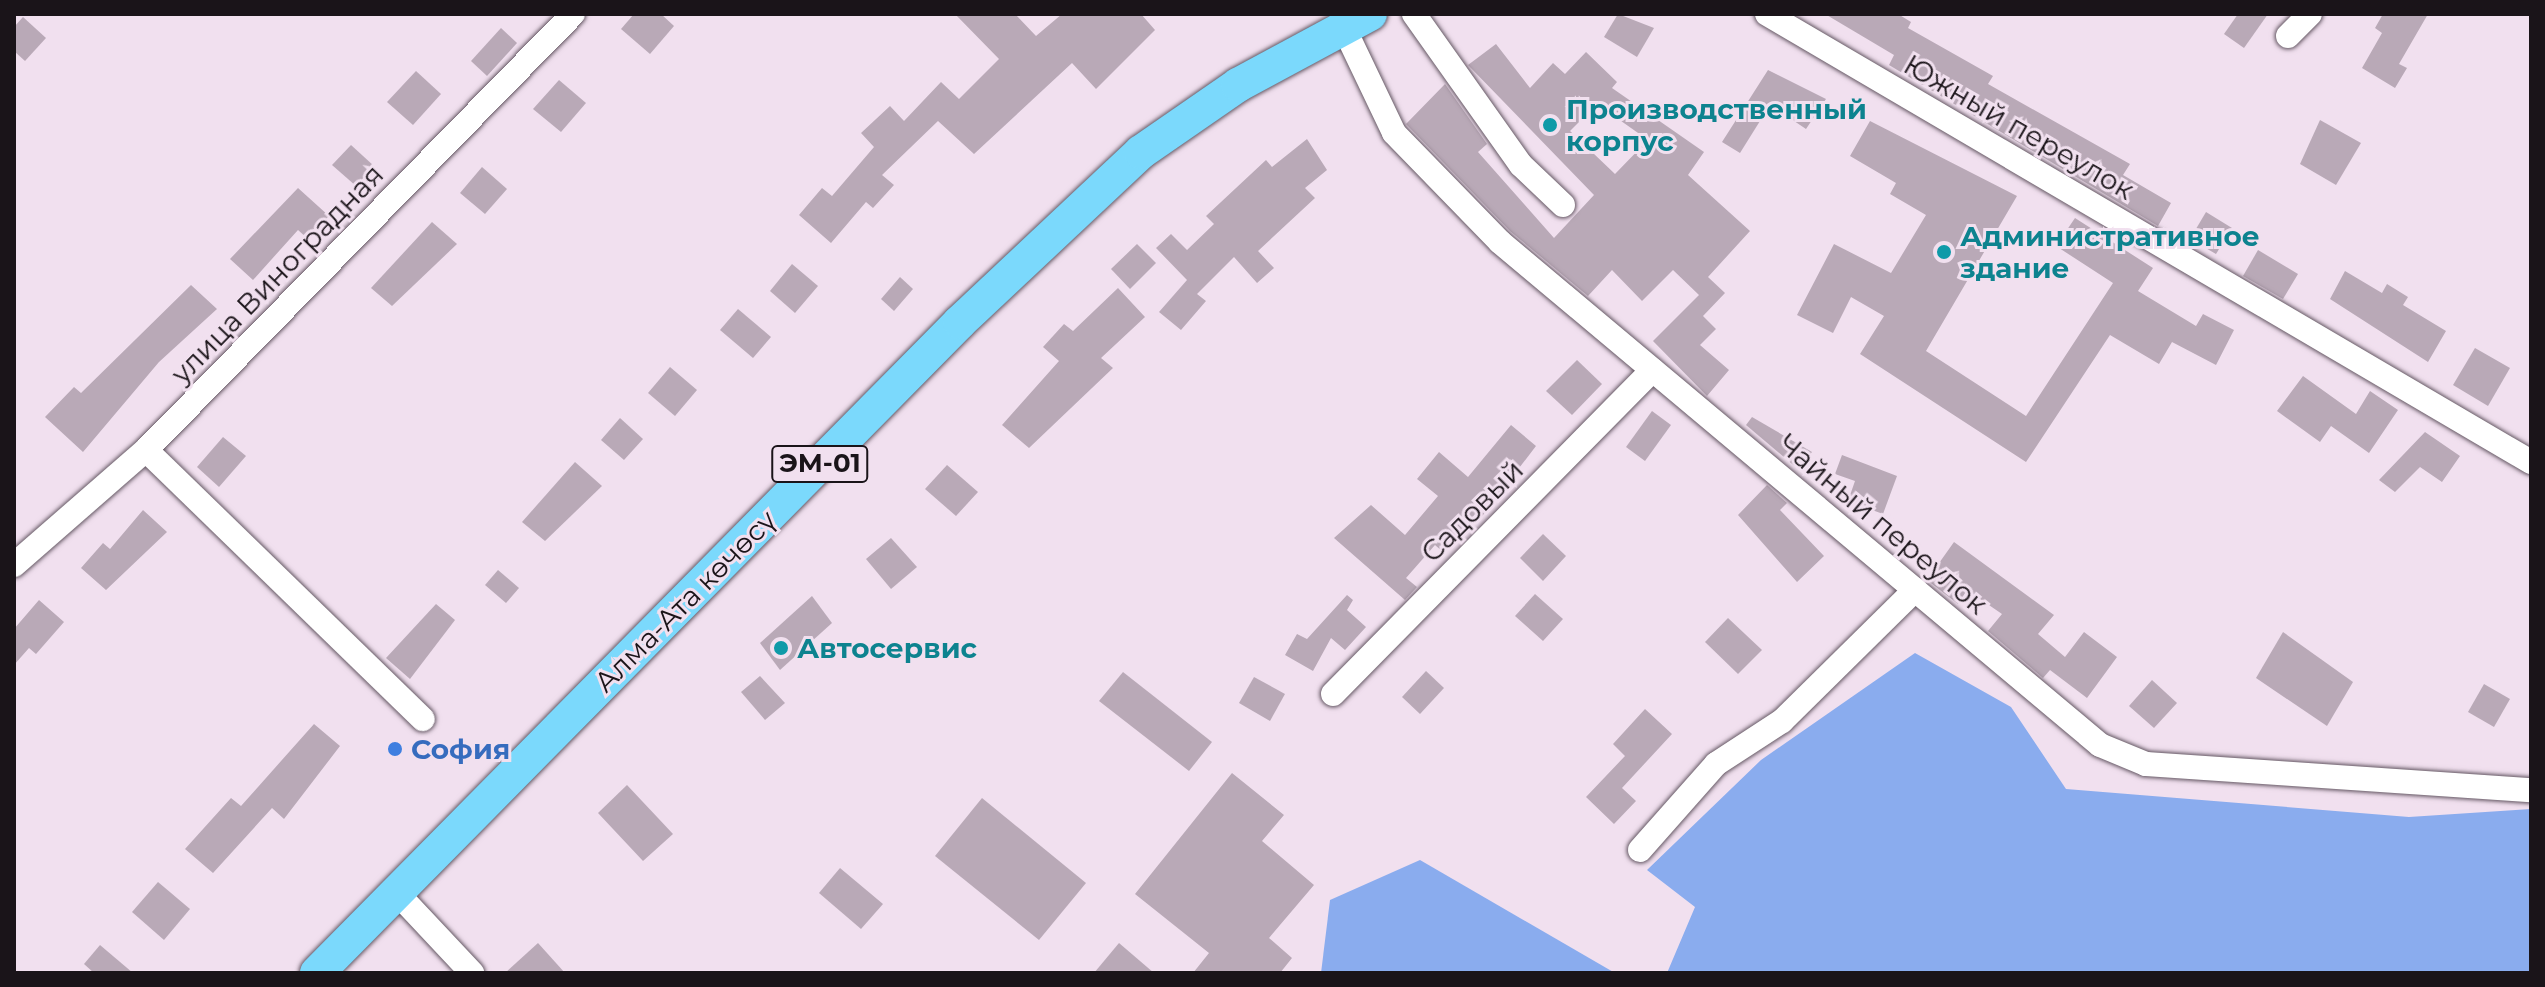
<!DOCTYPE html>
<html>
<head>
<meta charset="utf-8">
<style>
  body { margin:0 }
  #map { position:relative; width:2545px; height:987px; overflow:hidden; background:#f1e0ef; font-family:Montserrat,sans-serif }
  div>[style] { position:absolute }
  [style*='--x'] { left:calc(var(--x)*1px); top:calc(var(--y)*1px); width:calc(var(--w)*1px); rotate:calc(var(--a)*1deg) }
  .water>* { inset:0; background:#8aacee }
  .building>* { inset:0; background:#b9a9b7 }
  .roads { filter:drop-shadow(0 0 2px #655864) drop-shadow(0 0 2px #655864) }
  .minor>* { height:24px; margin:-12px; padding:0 12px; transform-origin:12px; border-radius:12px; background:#fff }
  .highway>* { height:34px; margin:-17px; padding:0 17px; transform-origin:17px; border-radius:17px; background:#7bd9fc }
  .dots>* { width:22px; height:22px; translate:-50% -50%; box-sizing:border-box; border:4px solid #f1e0ef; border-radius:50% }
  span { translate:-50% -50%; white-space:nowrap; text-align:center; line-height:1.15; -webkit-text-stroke:6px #f1e0ef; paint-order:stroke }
  .shield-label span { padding:2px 6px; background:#f1e0ef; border:2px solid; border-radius:6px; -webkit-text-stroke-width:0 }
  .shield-label { font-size:26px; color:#1a1419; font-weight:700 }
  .culture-label { font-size:28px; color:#0d838f; font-weight:700 }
  .left { translate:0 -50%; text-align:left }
  .street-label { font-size:28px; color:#1a1419 }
  .shop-label { font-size:28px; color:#366cbe; font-weight:700 }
  .frame { position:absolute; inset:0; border:16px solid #1a1419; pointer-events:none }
</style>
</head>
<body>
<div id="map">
  <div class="water">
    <div style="clip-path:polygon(1915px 653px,2011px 707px,2066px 789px,2409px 817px,2531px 809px,2531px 973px,1667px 973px,1695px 907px,1647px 870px,1761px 760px)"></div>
    <div style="clip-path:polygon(1420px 860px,1615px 973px,1321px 973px,1330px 900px)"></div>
  </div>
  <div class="building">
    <div style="clip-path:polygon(634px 14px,661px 14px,674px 26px,650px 54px,621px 29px)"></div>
    <div style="clip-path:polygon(955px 14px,1015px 14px,1036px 36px,1062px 14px,1141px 14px,1155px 30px,1096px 89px,1072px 63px,974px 154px,938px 121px,882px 175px,894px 185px,873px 208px,866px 202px,831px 243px,799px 215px,822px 188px,832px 196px,874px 147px,861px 133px,890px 106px,904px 121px,941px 82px,959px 99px,999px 59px)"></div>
    <div style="clip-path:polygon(1618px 14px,1654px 28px,1637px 57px,1604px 37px)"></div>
    <div style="clip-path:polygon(1825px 14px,1898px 14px,1911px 22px,1908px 28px,1993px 76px,1988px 84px,2130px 164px,2123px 175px,2171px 203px,2158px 226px,1889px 65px,1894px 55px)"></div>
    <div style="clip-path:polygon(2238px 14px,2268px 14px,2244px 48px,2224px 34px)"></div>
    <div style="clip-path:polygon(2383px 14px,2428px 14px,2399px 64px,2407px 68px,2395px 88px,2362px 68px,2382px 33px,2375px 28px)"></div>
    <div style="clip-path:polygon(23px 17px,46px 38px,25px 61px,14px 51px,14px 27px)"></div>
    <div style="clip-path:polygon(501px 28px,517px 43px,487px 76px,471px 61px)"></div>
    <div style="clip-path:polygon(evenodd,1496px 44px,1530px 88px,1553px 63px,1565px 74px,1586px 52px,1617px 82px,1612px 88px,1704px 152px,1688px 175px,1750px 231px,1708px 277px,1725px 293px,1703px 316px,1716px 329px,1700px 345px,1729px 370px,1707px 396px,1653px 341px,1699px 295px,1673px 270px,1642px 301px,1612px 270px,1588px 296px,1510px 231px,1406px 124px,1445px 84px,1487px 144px,1478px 152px,1554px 238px,1594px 195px,1468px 65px,1496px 44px,1597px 104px,1648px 140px,1615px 174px,1570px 131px,1597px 104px)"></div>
    <div style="clip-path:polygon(1768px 70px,1826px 99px,1806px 129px,1770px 105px,1740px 153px,1722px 142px)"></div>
    <div style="clip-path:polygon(416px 71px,441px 94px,413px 125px,387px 102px)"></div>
    <div style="clip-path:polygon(559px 80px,586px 103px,561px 132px,533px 109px)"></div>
    <div style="clip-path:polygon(2320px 120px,2361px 143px,2336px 185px,2300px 164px)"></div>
    <div style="clip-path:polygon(1870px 121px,2017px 196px,1926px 351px,2026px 416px,2113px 283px,2056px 246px,2075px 218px,2153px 268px,2138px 291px,2196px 326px,2203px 314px,2234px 330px,2216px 365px,2172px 342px,2159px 364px,2110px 335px,2026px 462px,1860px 354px,1884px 316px,1851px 297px,1833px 333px,1797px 315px,1834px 244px,1891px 273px,1926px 215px,1890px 194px,1896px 183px,1850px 156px)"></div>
    <div style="clip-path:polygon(1307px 139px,1327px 170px,1305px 188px,1315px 198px,1258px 251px,1274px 268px,1257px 283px,1234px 257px,1197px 294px,1206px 301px,1181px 330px,1159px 312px,1187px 280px,1156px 248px,1171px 234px,1187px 250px,1214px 224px,1206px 216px,1266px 160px,1272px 167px)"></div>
    <div style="clip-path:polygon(351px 145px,374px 166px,356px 186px,332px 165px)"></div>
    <div style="clip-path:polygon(482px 167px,507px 189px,485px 214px,460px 193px)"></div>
    <div style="clip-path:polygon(298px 188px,329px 216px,308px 239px,298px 230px,253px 280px,230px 259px)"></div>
    <div style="clip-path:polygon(2206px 212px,2232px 228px,2216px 254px,2190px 239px)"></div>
    <div style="clip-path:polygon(432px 222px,457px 244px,392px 306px,371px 288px)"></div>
    <div style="clip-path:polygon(1137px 244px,1156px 263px,1130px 289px,1111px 269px)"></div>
    <div style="clip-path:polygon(2258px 250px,2298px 274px,2283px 299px,2243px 276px)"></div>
    <div style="clip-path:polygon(792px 264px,818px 286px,795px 313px,770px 291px)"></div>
    <div style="clip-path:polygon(2345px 271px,2382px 293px,2387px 284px,2408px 297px,2403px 305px,2446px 331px,2428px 362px,2330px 299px)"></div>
    <div style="clip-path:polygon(900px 277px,913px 289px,894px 311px,881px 299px)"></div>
    <div style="clip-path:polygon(191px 285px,217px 309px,159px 362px,83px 452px,45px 417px,74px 387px,81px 393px)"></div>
    <div style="clip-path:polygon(1118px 288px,1145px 317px,1101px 358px,1113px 368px,1029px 448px,1002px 425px,1059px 361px,1043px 347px,1064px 324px,1073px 331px)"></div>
    <div style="clip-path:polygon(738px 309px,771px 337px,753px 358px,720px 330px)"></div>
    <div style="clip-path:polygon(2475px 348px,2510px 368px,2488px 406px,2453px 385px)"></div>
    <div style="clip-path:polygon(1577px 360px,1602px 384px,1572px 415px,1546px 391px)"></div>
    <div style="clip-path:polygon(670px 367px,697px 390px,675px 416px,648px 393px)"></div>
    <div style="clip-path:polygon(2303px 376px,2356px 414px,2370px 391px,2398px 410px,2369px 453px,2331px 426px,2320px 442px,2277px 411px)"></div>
    <div style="clip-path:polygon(1652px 411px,1671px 425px,1645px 461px,1626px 447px)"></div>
    <div style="clip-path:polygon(1752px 417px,1812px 452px,1798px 469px,1746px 425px)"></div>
    <div style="clip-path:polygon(620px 418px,643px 439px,624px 460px,601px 440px)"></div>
    <div style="clip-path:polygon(1511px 425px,1536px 446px,1480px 519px,1475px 514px,1443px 552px,1435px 545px,1406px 578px,1417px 587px,1405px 600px,1334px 538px,1371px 505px,1405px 535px,1438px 496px,1417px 479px,1439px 452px,1468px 477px)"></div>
    <div style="clip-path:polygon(2425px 432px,2460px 456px,2442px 482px,2420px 467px,2395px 492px,2379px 480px)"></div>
    <div style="clip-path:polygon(223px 437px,246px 456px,219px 487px,197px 467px)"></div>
    <div style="clip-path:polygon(1842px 455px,1897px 476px,1883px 514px,1848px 501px,1855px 481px,1835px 474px)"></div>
    <div style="clip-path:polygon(575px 462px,602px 486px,545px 541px,522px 522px)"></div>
    <div style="clip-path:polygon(947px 465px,978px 492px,956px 516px,925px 489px)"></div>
    <div style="clip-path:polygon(1767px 485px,1787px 503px,1780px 510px,1824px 556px,1797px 582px,1738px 515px)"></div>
    <div style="clip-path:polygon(143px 510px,167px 532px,106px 590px,81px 568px,103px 543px,110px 549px)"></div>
    <div style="clip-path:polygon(1543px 534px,1566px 556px,1543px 581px,1520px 558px)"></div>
    <div style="clip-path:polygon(891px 538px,917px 567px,891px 589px,866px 559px)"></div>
    <div style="clip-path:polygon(1954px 542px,2054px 615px,2038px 634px,2065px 657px,2084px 632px,2117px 657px,2087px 698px,2050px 670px,2043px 678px,1988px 631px,2002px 614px,1967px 590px,1958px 604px,1927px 580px)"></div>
    <div style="clip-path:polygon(498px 570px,519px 588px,506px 603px,485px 585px)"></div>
    <div style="clip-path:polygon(1535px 594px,1563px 619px,1543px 641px,1515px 616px)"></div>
    <div style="clip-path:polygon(1347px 595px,1353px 600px,1347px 610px,1366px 627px,1345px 650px,1331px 638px,1313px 671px,1285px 655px,1297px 634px,1307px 639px)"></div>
    <div style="clip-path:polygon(812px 596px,832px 623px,780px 670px,760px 643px)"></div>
    <div style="clip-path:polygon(39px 600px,64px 622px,36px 654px,29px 648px,14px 665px,14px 629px)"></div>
    <div style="clip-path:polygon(436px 604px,455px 620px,410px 679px,386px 658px)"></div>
    <div style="clip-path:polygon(1728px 618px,1762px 650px,1738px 674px,1705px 642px)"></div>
    <div style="clip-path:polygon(2283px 632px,2353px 682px,2327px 726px,2256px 678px)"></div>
    <div style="clip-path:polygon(1426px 671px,1444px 688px,1420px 714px,1402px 697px)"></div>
    <div style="clip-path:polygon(1123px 672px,1212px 742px,1189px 771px,1099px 701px)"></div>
    <div style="clip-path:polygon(760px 676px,785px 703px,765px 720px,741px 692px)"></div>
    <div style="clip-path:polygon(1254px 677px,1285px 694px,1270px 721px,1239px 703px)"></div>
    <div style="clip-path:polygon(2152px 680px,2177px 703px,2154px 728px,2129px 706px)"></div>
    <div style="clip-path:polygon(2484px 684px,2510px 699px,2494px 727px,2468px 712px)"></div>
    <div style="clip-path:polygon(1645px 709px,1672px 734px,1622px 788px,1636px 801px,1614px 824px,1586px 797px,1625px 756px,1613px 744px)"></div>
    <div style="clip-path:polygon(314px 724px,340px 746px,284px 819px,272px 808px,213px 873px,185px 849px,231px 798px,241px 806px)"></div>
    <div style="clip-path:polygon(1232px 773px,1284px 815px,1262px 841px,1314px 885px,1269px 938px,1292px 958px,1280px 973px,1193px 973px,1209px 953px,1135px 894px)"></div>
    <div style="clip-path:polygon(627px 785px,673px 834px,643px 861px,598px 813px)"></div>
    <div style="clip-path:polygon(982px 798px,1086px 883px,1039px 940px,935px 856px)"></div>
    <div style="clip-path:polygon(840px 868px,883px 904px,861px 929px,819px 893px)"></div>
    <div style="clip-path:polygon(158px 882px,190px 909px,164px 940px,132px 912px)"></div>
    <div style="clip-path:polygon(538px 943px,565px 973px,505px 973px)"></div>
    <div style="clip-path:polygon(1119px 943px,1154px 973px,1094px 973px)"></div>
    <div style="clip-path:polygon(100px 945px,133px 973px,94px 973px,84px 964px)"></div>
  </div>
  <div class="roads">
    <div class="minor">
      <div style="--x:1414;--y:14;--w:185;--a:54.7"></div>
      <div style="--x:1521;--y:165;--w:58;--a:43.6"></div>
      <div style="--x:1767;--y:14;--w:886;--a:30.39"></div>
      <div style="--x:1344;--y:28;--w:116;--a:64.5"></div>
      <div style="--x:1394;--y:133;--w:152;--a:45.8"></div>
      <div style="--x:1500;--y:242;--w:783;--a:39.97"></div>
      <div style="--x:2100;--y:745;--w:50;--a:22.4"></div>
      <div style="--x:2146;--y:764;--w:386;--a:3.9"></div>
      <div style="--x:2288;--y:36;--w:31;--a:-45"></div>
      <div style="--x:146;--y:450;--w:386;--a:44.2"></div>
      <div style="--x:14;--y:565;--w:175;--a:-41.1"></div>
      <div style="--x:146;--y:450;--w:610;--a:-45.6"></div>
      <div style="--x:1333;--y:694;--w:455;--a:-45.4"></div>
      <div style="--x:1640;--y:850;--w:115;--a:-48.5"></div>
      <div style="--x:1716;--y:764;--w:79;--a:-33.1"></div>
      <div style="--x:1782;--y:721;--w:187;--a:-44.6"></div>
      <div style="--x:397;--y:893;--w:110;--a:46.8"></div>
    </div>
    <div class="highway">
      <div style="--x:317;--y:973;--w:915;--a:-45.35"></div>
      <div style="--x:960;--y:322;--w:248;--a:-43.2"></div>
      <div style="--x:1141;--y:152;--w:118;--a:-34.6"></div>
      <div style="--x:1238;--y:85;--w:150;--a:-28.3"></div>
    </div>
  </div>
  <div class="dots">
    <div style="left:1550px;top:125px;background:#0f9aa8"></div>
    <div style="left:1944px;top:252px;background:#0f9aa8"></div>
    <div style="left:781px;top:648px;background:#0f9aa8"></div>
    <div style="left:395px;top:749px;background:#3f7fe0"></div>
  </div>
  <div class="shield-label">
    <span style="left:820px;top:464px">ЭМ-01</span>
  </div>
  <div class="culture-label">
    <span class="left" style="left:1566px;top:125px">Производственный<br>корпус</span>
    <span class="left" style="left:1960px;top:252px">Административное<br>здание</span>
    <span class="left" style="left:797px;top:648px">Автосервис</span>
  </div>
  <div class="street-label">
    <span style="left:2019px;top:127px;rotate:30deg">Южный переулок</span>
    <span style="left:277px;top:274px;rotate:-46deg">улица Виноградная</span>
    <span style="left:1472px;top:511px;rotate:-45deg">Садовый</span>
    <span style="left:1883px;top:524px;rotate:40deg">Чайный переулок</span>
    <span style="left:685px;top:601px;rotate:-45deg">Алма-Ата көчөсү</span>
  </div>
  <div class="shop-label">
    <span class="left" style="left:411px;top:749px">София</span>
  </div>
  <div class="frame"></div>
</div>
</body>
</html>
